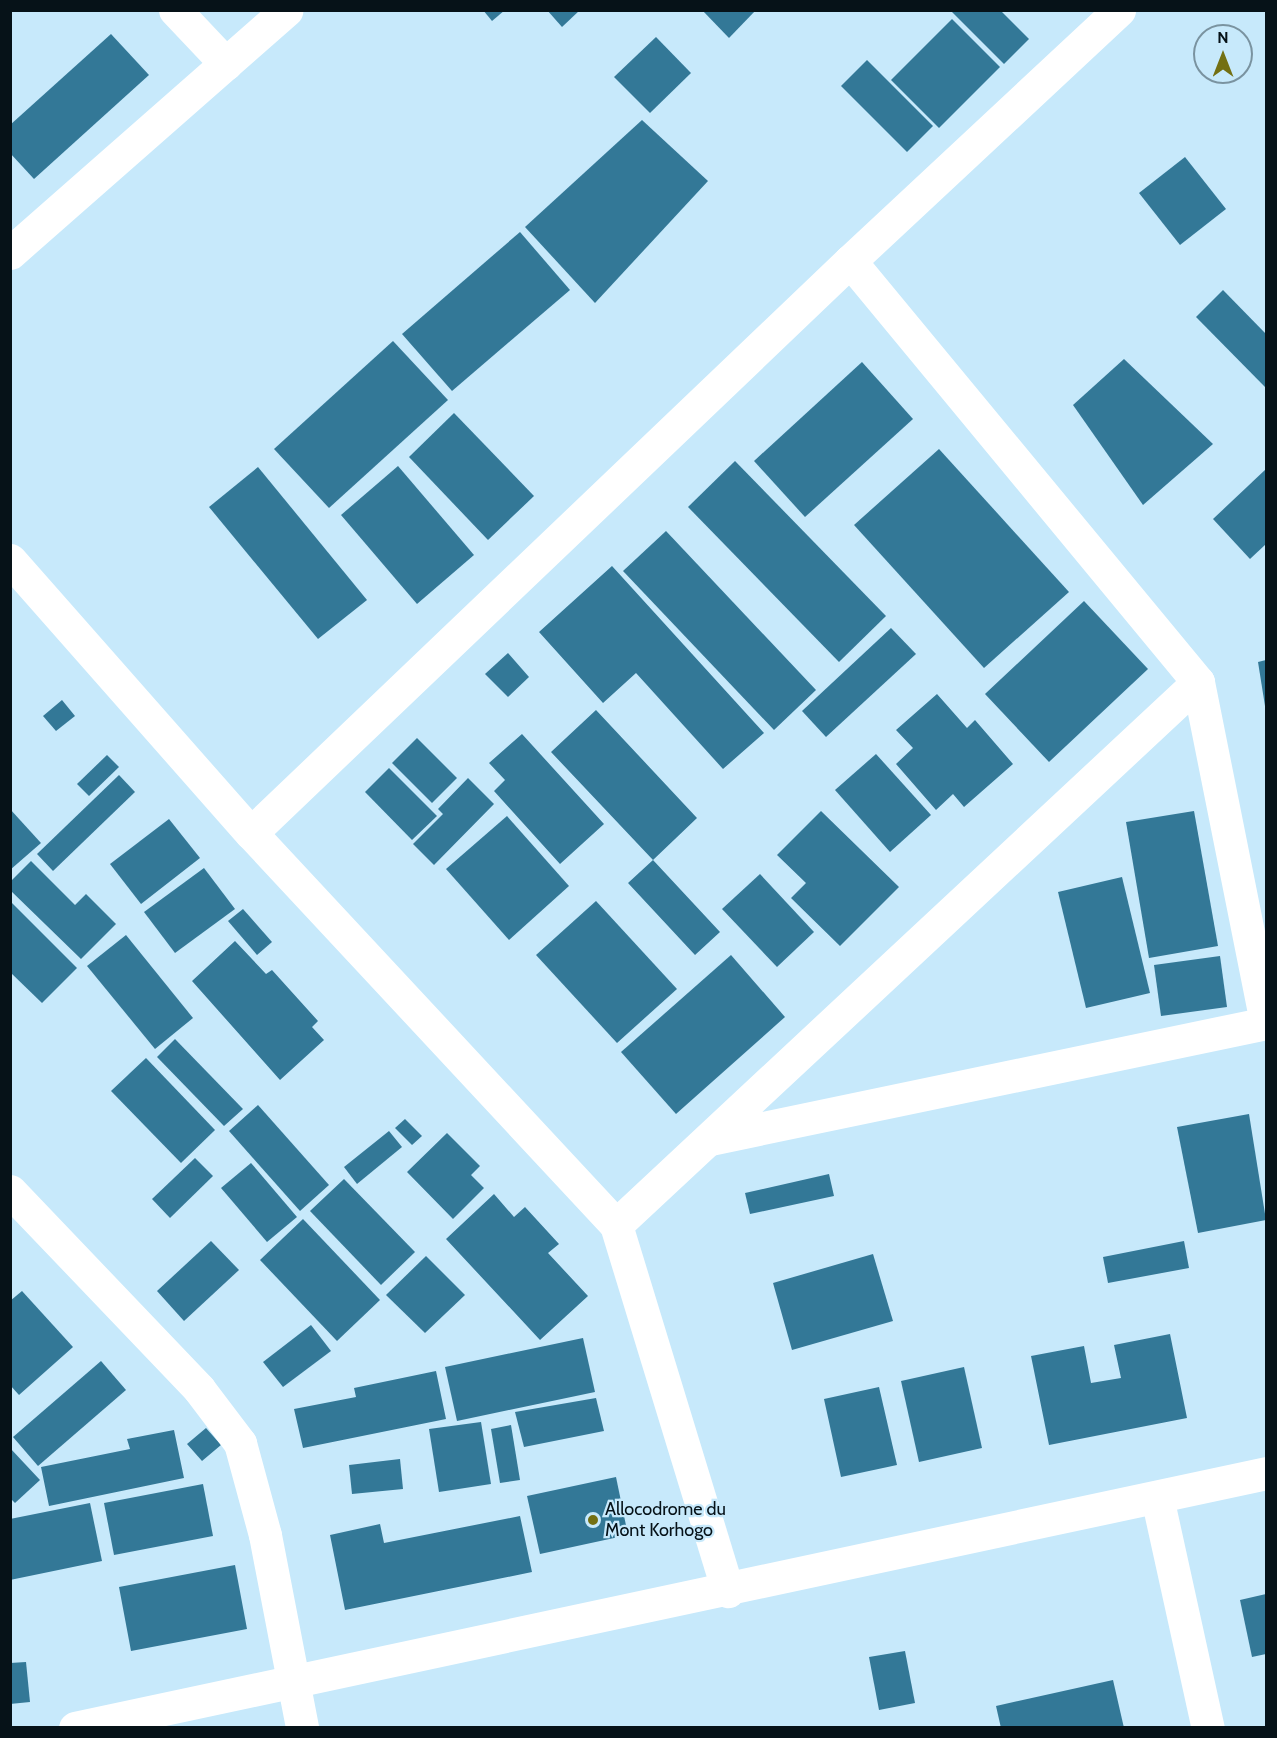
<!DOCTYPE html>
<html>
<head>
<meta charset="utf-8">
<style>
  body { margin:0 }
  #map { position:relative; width:1277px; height:1738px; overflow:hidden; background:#c7e9fb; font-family:Cabin,sans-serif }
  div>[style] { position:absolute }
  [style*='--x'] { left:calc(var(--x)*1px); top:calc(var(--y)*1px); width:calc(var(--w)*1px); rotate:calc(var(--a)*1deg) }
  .building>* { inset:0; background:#337897 }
  .minor>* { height:33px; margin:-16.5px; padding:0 16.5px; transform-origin:16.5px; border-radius:16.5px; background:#fff }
  .dots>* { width:16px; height:16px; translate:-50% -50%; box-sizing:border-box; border:3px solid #c7e9fb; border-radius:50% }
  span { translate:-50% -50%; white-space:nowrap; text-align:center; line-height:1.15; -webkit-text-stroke:4.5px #c7e9fb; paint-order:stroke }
  .poi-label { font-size:18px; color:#061218 }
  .left { translate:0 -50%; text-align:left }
  .frame { position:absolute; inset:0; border:12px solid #061218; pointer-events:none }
  .north { position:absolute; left:1193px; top:24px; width:60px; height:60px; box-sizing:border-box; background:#c7e9fb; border:2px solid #7a93a0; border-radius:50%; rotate:0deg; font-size:16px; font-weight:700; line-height:24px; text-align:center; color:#061218 }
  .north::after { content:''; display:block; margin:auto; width:21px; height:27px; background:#737013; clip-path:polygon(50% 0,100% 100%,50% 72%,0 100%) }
</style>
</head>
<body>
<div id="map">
  <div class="building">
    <div style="clip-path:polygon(483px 10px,505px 10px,492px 21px)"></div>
    <div style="clip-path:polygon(547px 10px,580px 10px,562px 27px)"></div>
    <div style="clip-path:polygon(702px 10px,756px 10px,729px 38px)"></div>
    <div style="clip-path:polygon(950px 10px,1000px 10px,1029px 39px,1004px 64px)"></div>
    <div style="clip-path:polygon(952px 19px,1000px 67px,939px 128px,891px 80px)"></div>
    <div style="clip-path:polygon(111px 34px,149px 75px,34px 179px,10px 153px,10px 125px)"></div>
    <div style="clip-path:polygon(656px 37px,691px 73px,650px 113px,614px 77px)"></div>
    <div style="clip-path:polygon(867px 60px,933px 126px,907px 152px,841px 86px)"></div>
    <div style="clip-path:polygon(642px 120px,708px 181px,595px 303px,525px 227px)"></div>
    <div style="clip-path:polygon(1185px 157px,1226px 209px,1180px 245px,1139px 193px)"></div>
    <div style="clip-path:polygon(520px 232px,570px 290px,452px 391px,402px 334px)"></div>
    <div style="clip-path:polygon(1223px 290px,1266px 334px,1266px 388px,1196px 317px)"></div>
    <div style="clip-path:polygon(393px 341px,448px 400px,329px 508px,274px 449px)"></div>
    <div style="clip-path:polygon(1124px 359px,1213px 444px,1143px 505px,1073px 405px)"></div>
    <div style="clip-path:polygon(862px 362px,913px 419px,805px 517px,754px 461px)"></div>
    <div style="clip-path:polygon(454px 413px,534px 496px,488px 540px,409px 457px)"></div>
    <div style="clip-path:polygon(939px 449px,1069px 592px,984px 668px,854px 525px)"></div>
    <div style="clip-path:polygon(735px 461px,886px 616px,839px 662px,688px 507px)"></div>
    <div style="clip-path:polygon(398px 466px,474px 555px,417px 604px,341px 515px)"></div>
    <div style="clip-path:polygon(258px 467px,367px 600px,318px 639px,209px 507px)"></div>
    <div style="clip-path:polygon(1266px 469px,1266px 544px,1250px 559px,1213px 519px)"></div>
    <div style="clip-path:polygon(666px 531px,816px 690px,774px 730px,623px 571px)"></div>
    <div style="clip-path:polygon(612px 566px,764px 733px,723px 769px,636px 673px,603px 703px,539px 632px)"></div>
    <div style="clip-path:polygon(1084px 601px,1148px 669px,1049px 762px,985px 694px)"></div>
    <div style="clip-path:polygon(891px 628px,916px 654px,826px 737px,802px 711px)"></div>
    <div style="clip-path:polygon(508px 653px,529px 677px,508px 697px,485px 674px)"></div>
    <div style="clip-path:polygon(1266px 660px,1266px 706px,1265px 706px,1258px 662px)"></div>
    <div style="clip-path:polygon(937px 694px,967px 728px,975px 720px,1013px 764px,964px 807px,953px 794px,936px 810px,896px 764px,913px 748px,896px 730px)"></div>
    <div style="clip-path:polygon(62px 700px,75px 716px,56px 731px,43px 716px)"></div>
    <div style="clip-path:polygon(596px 710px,697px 818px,653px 860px,720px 932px,695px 955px,628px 883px,653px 860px,551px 752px)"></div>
    <div style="clip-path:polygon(522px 734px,604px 824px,560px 864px,494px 791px,505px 780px,489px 763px)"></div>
    <div style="clip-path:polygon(417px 738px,457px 778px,432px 803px,392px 763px)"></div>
    <div style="clip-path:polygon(876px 754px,931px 815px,890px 852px,835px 790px)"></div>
    <div style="clip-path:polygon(107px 755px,119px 767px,89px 796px,77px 784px)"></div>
    <div style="clip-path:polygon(389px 768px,437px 816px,412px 840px,365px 792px)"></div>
    <div style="clip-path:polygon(119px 775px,135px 792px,53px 871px,37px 854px)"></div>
    <div style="clip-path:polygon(468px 778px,494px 804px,434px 865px,413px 844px,443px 814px,438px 809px)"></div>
    <div style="clip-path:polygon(10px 809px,41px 843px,10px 870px)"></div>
    <div style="clip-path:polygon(821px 811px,899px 887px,840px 946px,791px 898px,806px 883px,777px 855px)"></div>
    <div style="clip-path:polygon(1194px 811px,1218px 946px,1149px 958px,1126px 822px)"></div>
    <div style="clip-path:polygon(507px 816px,569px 886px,509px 940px,446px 869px)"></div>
    <div style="clip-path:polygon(169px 819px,200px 858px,141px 904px,110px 864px)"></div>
    <div style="clip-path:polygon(31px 861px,75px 905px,86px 894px,116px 924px,81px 959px,10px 890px,10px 882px)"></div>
    <div style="clip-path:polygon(204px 868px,235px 909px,175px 953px,144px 912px)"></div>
    <div style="clip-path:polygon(760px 874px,814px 932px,777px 967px,722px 909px)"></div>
    <div style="clip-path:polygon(1122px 877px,1150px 993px,1086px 1008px,1058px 892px)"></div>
    <div style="clip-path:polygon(10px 901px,77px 968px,42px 1003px,10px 972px)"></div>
    <div style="clip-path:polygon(596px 901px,677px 989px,617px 1043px,536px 955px)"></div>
    <div style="clip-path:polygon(243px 909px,272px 942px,257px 955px,228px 921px)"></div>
    <div style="clip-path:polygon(126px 935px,193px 1018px,155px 1049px,87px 966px)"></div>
    <div style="clip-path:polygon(235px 941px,266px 974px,272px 970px,318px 1021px,312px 1027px,324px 1040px,280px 1080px,192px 981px)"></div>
    <div style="clip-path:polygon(731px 955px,785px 1017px,676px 1114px,621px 1052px)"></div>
    <div style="clip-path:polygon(1220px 956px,1227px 1007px,1161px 1016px,1154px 965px)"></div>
    <div style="clip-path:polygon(175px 1039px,243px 1109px,224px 1126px,157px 1057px)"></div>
    <div style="clip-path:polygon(146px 1058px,215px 1130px,181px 1163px,111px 1091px)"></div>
    <div style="clip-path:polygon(258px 1105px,329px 1185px,300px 1211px,229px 1131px)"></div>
    <div style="clip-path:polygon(1249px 1114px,1266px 1220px,1198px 1233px,1177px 1127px)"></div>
    <div style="clip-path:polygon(405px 1119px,422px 1136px,412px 1145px,395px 1128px)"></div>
    <div style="clip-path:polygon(389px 1131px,402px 1147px,357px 1184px,344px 1167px)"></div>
    <div style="clip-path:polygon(447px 1133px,480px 1166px,471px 1175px,484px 1188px,453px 1219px,407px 1172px)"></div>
    <div style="clip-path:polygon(195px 1158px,213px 1176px,170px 1218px,152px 1199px)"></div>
    <div style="clip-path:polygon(251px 1163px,297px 1217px,267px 1242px,221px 1188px)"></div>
    <div style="clip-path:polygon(829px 1174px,834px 1196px,750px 1214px,745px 1193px)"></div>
    <div style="clip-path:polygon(344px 1179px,415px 1252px,381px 1285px,310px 1211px)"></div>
    <div style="clip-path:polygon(494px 1194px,514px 1217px,525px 1207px,559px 1244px,548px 1253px,588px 1296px,540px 1340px,446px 1239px)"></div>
    <div style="clip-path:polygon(303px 1219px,380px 1300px,337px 1341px,260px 1260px)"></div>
    <div style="clip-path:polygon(211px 1241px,239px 1270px,184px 1321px,157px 1291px)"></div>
    <div style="clip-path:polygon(1184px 1241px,1189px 1268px,1108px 1283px,1103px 1257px)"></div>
    <div style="clip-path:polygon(873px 1254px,893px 1321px,792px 1350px,773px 1283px)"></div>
    <div style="clip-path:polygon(426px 1256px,465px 1295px,425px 1333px,386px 1295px)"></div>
    <div style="clip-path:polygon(22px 1291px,73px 1347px,19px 1395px,10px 1385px,10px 1301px)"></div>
    <div style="clip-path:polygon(311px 1325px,331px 1351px,283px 1387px,263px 1362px)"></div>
    <div style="clip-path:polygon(1170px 1334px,1187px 1418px,1049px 1445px,1031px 1356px,1084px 1346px,1091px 1383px,1121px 1378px,1114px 1345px)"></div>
    <div style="clip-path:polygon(583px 1338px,595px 1392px,457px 1421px,445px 1367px)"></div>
    <div style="clip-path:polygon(101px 1361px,126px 1390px,38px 1466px,13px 1437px)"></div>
    <div style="clip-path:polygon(964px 1367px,982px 1448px,919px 1462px,901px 1381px)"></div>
    <div style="clip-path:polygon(436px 1371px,446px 1419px,303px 1448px,294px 1409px,356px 1397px,354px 1388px)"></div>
    <div style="clip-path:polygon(879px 1387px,897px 1465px,841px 1477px,824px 1399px)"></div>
    <div style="clip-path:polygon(596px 1398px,604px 1431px,524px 1447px,515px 1412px)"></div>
    <div style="clip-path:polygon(481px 1422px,491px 1484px,439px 1492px,429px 1429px)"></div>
    <div style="clip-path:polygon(511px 1425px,520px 1480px,500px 1483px,491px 1429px)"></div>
    <div style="clip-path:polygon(206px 1428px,221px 1445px,202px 1461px,187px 1444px)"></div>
    <div style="clip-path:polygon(174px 1430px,184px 1478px,49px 1506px,41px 1467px,130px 1449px,127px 1439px)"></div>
    <div style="clip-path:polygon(10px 1448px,40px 1480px,15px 1503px,10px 1498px)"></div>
    <div style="clip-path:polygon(400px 1459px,403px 1489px,352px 1494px,349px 1465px)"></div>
    <div style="clip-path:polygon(616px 1477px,628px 1535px,540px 1554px,527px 1496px)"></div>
    <div style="clip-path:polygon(203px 1484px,213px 1536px,114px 1555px,104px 1503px)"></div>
    <div style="clip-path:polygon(90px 1503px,102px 1561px,10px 1580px,10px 1519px)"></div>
    <div style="clip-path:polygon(520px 1516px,532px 1572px,345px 1610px,330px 1535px,380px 1524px,384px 1543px)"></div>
    <div style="clip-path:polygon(235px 1565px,247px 1629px,131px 1651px,119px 1587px)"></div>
    <div style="clip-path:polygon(1266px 1594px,1266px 1654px,1252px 1657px,1240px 1600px)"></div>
    <div style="clip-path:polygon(905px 1651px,915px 1703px,879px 1710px,869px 1657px)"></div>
    <div style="clip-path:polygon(26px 1662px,30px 1702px,10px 1704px,10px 1663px)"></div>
    <div style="clip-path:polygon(1113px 1680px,1124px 1728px,1001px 1728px,996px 1706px)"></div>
  </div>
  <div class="minor">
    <div style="--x:175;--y:10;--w:74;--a:46.6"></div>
    <div style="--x:10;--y:253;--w:368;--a:-41.3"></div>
    <div style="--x:850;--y:261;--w:546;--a:50.42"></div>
    <div style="--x:1198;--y:682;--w:347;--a:78.7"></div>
    <div style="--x:10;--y:560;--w:364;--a:48.6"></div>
    <div style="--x:251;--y:833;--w:536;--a:47.04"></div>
    <div style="--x:616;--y:1225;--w:383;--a:73"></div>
    <div style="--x:251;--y:833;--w:828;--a:-43.68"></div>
    <div style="--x:850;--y:261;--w:368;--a:-43"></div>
    <div style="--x:710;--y:1139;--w:568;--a:-11.78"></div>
    <div style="--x:10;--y:1191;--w:274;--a:46.3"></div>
    <div style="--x:199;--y:1389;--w:68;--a:52.8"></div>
    <div style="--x:240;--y:1443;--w:95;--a:74.8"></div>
    <div style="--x:265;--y:1535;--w:197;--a:79.1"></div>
    <div style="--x:616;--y:1225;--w:796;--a:-43.01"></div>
    <div style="--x:1157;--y:1497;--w:237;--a:77.6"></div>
    <div style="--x:75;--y:1728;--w:1218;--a:-12.08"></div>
  </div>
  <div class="dots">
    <div style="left:593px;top:1520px;background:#737013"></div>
  </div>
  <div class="poi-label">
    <span class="left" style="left:605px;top:1520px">Allocodrome du<br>Mont Korhogo</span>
  </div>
  <div class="frame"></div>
  <div class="north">N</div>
</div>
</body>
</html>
